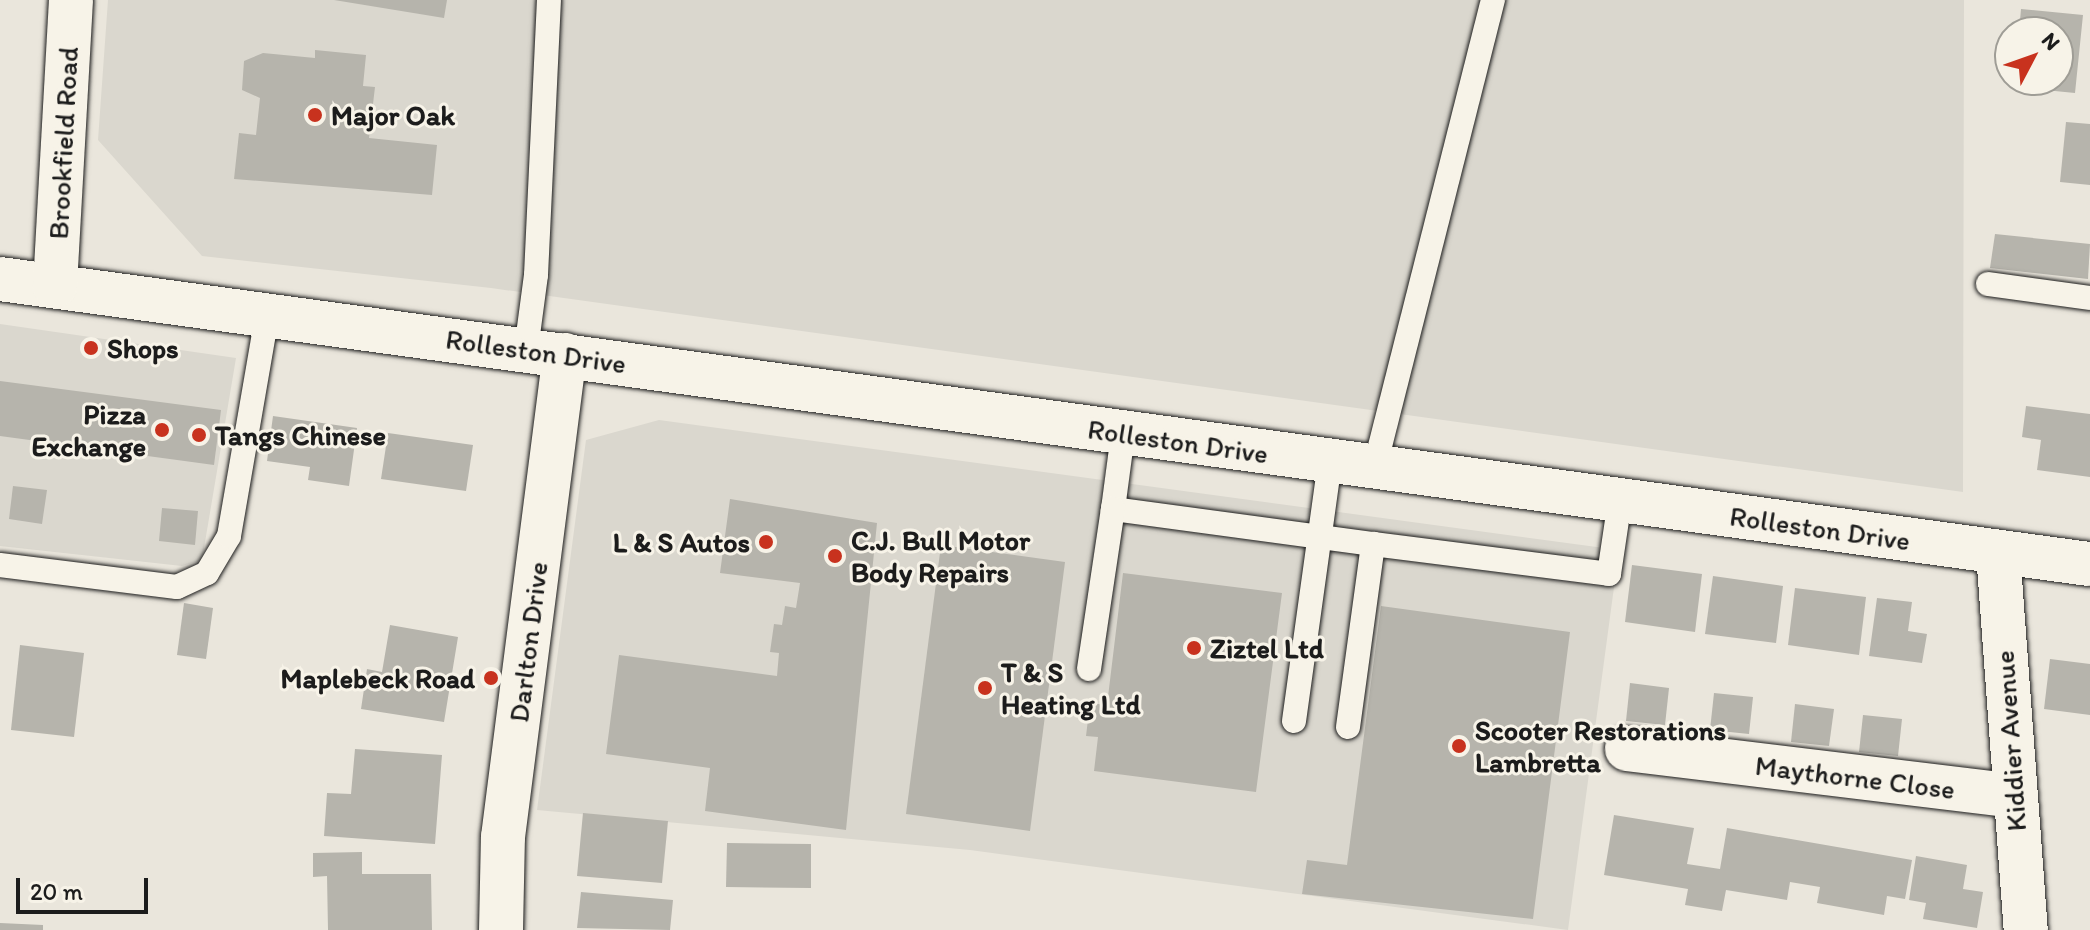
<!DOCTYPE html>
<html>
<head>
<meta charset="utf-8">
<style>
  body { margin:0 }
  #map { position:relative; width:2090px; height:930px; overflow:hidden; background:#eae6dc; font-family:Itim,sans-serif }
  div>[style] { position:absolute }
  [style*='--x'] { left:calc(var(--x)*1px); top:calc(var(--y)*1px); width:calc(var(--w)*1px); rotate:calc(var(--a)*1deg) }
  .built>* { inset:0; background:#dad7ce }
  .building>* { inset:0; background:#b6b4ac }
  .roads { filter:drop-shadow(0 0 2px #1c1c1c) drop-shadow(0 0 2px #1c1c1c) }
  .lane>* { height:24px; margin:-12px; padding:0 12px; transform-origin:12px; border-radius:12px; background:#f7f3e8 }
  .street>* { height:44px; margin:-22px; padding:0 22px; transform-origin:22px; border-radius:22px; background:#f7f3e8 }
  .secondary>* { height:44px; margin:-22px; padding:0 22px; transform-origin:22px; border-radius:22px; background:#f7f3e8 }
  .dots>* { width:22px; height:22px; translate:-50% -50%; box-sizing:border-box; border:4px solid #f7f3e8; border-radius:50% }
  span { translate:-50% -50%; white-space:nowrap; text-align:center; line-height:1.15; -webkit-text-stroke:6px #f7f3e8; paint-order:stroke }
  .poi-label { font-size:28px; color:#1c1c1c; font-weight:700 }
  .left { translate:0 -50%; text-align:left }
  .right { translate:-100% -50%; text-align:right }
  .street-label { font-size:28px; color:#1c1c1c }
  .north { position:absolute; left:1994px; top:16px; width:80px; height:80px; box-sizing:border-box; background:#f7f3e8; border:2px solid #9f9d96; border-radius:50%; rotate:49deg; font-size:22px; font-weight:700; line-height:32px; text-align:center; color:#1c1c1c }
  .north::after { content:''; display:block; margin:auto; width:28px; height:36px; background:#c8321e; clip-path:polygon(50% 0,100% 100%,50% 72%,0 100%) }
  .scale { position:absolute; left:16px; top:878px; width:132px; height:36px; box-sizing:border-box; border:4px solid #1c1c1c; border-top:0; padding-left:10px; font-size:24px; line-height:28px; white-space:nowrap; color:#1c1c1c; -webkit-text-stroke:6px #f7f3e8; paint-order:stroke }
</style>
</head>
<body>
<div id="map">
  <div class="built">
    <div style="clip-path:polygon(108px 0,1964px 0,1963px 492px,491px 288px,202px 256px,98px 140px)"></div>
    <div style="clip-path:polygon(0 324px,236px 358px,202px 560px,182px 566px,0 546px)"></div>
    <div style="clip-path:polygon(659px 420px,1619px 550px,1568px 930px,970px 850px,537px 810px,586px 440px)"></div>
  </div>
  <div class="building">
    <div style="clip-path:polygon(334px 0,447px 0,444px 18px)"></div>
    <div style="clip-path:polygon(2021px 9px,2083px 15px,2075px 93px,2015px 87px,2015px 80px,2058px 80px,2058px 32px,2019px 32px)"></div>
    <div style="clip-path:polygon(315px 50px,366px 55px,363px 86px,375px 87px,369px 138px,437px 145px,432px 195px,234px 179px,239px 133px,256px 135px,260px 98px,242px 90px,244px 61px,263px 53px,315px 58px)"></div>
    <div style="clip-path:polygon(2066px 122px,2090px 124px,2090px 185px,2060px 182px)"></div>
    <div style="clip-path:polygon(1995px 234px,2090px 244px,2088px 279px,1990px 268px)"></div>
    <div style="clip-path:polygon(0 381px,221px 410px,214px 465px,0 436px)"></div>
    <div style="clip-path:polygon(2026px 406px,2090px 414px,2090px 477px,2037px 470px,2041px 440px,2022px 437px)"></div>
    <div style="clip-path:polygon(273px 416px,357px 428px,349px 486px,308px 480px,310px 467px,267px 461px)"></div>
    <div style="clip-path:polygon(388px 433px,473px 445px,466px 491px,381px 479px)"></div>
    <div style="clip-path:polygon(13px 486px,47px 490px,42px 524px,9px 519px)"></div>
    <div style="clip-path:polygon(730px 499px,877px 523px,846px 830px,705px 811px,710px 768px,606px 754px,619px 655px,777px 676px,779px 653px,770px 652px,774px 624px,782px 625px,785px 606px,796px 608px,800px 583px,720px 573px)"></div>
    <div style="clip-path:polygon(162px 508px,198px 511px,195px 545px,159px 541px)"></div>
    <div style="clip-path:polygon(941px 545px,1065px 562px,1030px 831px,906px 814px)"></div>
    <div style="clip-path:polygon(1632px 565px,1702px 574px,1695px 632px,1625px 622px)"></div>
    <div style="clip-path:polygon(1123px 573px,1282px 593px,1256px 792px,1094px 771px,1098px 737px,1086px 736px,1090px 703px,1107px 705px)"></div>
    <div style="clip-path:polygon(1713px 576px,1783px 586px,1776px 643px,1705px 634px)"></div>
    <div style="clip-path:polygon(1795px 588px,1866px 597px,1859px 655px,1788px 645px)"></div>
    <div style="clip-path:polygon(1877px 598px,1912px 602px,1908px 631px,1927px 634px,1922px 663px,1869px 656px)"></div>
    <div style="clip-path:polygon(184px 603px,213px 608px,206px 659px,177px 655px)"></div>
    <div style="clip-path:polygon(1381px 606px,1570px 632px,1533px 919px,1302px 894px,1307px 860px,1347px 865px)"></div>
    <div style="clip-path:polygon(390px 625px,458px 637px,444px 722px,361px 709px,367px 669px,382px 672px)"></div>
    <div style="clip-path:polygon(20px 645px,84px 653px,74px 737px,11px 730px)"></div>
    <div style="clip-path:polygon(2050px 659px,2090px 664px,2090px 715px,2044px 709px)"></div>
    <div style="clip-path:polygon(1630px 683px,1669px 688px,1665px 725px,1626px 721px)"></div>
    <div style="clip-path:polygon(1714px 693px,1753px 697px,1749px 734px,1710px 730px)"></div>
    <div style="clip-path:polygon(1795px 704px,1834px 709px,1829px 746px,1791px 742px)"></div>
    <div style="clip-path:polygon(1863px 715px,1902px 719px,1898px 756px,1859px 752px)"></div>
    <div style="clip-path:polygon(355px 749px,442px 755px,435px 844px,324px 836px,327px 793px,351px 794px)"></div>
    <div style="clip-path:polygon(583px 813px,668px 821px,662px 883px,577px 876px)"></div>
    <div style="clip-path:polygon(1614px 815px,1694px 828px,1687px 864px,1720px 869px,1727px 828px,1912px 860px,1905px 899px,1887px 896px,1884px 915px,1817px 903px,1820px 887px,1790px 882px,1787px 900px,1726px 890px,1722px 911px,1685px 905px,1688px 889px,1604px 875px)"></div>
    <div style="clip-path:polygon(727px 843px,811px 844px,811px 888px,726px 887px)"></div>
    <div style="clip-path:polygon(362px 852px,362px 874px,431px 874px,432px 930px,328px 930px,327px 876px,313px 877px,313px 853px)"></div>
    <div style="clip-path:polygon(1916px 856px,1967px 865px,1963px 889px,1983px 892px,1977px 928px,1923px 919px,1926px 903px,1909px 900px)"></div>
    <div style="clip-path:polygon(581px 892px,673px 900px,670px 930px,577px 928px)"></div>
    <div style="clip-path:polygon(0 923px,43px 925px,43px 930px,0 930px)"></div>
  </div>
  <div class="roads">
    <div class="lane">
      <div style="--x:1988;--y:284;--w:103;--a:7.8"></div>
      <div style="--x:526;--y:350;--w:76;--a:-82.4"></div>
      <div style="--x:536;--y:275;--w:275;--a:-87.3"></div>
      <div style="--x:1123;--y:434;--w:76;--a:97.6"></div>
      <div style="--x:1113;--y:509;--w:262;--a:7.7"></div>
      <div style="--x:1373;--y:544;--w:238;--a:7.2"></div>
      <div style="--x:1609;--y:574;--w:75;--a:-81.5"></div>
      <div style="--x:1375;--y:466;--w:481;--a:-75.8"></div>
      <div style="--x:0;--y:565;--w:178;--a:7.1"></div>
      <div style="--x:177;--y:587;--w:33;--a:-25"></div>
      <div style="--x:207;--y:573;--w:43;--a:-59.3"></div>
      <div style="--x:229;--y:536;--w:224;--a:-80.2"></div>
      <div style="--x:1089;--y:669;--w:162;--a:-81.5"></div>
      <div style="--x:1294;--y:721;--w:262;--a:-82.1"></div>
      <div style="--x:1348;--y:727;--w:185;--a:-82.2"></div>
    </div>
    <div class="street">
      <div style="--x:1998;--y:552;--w:379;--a:85.8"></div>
      <div style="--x:1627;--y:749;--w:389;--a:6.9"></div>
      <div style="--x:501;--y:930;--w:93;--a:-88.8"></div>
      <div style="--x:503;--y:837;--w:486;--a:-82.7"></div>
    </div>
    <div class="secondary">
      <div style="--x:0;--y:279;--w:2109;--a:7.77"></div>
      <div style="--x:55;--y:286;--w:286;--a:-86.8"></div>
    </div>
  </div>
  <div class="dots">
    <div style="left:315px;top:115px;background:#c8321e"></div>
    <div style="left:91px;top:348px;background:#c8321e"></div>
    <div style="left:162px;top:430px;background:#c8321e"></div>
    <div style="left:199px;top:435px;background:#c8321e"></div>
    <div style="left:766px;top:542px;background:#c8321e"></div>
    <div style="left:835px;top:556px;background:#c8321e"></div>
    <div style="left:1194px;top:648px;background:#c8321e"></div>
    <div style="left:491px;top:678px;background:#c8321e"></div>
    <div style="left:985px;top:688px;background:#c8321e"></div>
    <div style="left:1459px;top:746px;background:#c8321e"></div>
  </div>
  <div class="poi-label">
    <span class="left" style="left:331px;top:115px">Major Oak</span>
    <span class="left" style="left:107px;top:348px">Shops</span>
    <span class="right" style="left:146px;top:430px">Pizza<br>Exchange</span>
    <span class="left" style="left:215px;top:435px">Tangs Chinese</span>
    <span class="left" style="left:851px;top:556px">C.J. Bull Motor<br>Body Repairs</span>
    <span class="right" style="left:750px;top:542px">L &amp; S Autos</span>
    <span class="left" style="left:1210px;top:648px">Ziztel Ltd</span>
    <span class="left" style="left:1001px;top:688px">T &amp; S<br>Heating Ltd</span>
    <span class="right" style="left:475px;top:678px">Maplebeck Road</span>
    <span class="left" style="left:1475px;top:746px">Scooter Restorations<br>Lambretta</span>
  </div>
  <div class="street-label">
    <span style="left:63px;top:143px;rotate:-87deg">Brookfield Road</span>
    <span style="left:536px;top:351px;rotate:8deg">Rolleston Drive</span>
    <span style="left:1178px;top:441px;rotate:8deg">Rolleston Drive</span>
    <span style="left:1820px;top:528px;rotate:8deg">Rolleston Drive</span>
    <span style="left:528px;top:642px;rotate:-83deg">Darlton Drive</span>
    <span style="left:2010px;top:741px;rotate:-94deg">Kiddier Avenue</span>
    <span style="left:1855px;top:777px;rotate:7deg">Maythorne Close</span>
  </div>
  <div class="north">N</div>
  <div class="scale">20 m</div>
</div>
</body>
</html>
